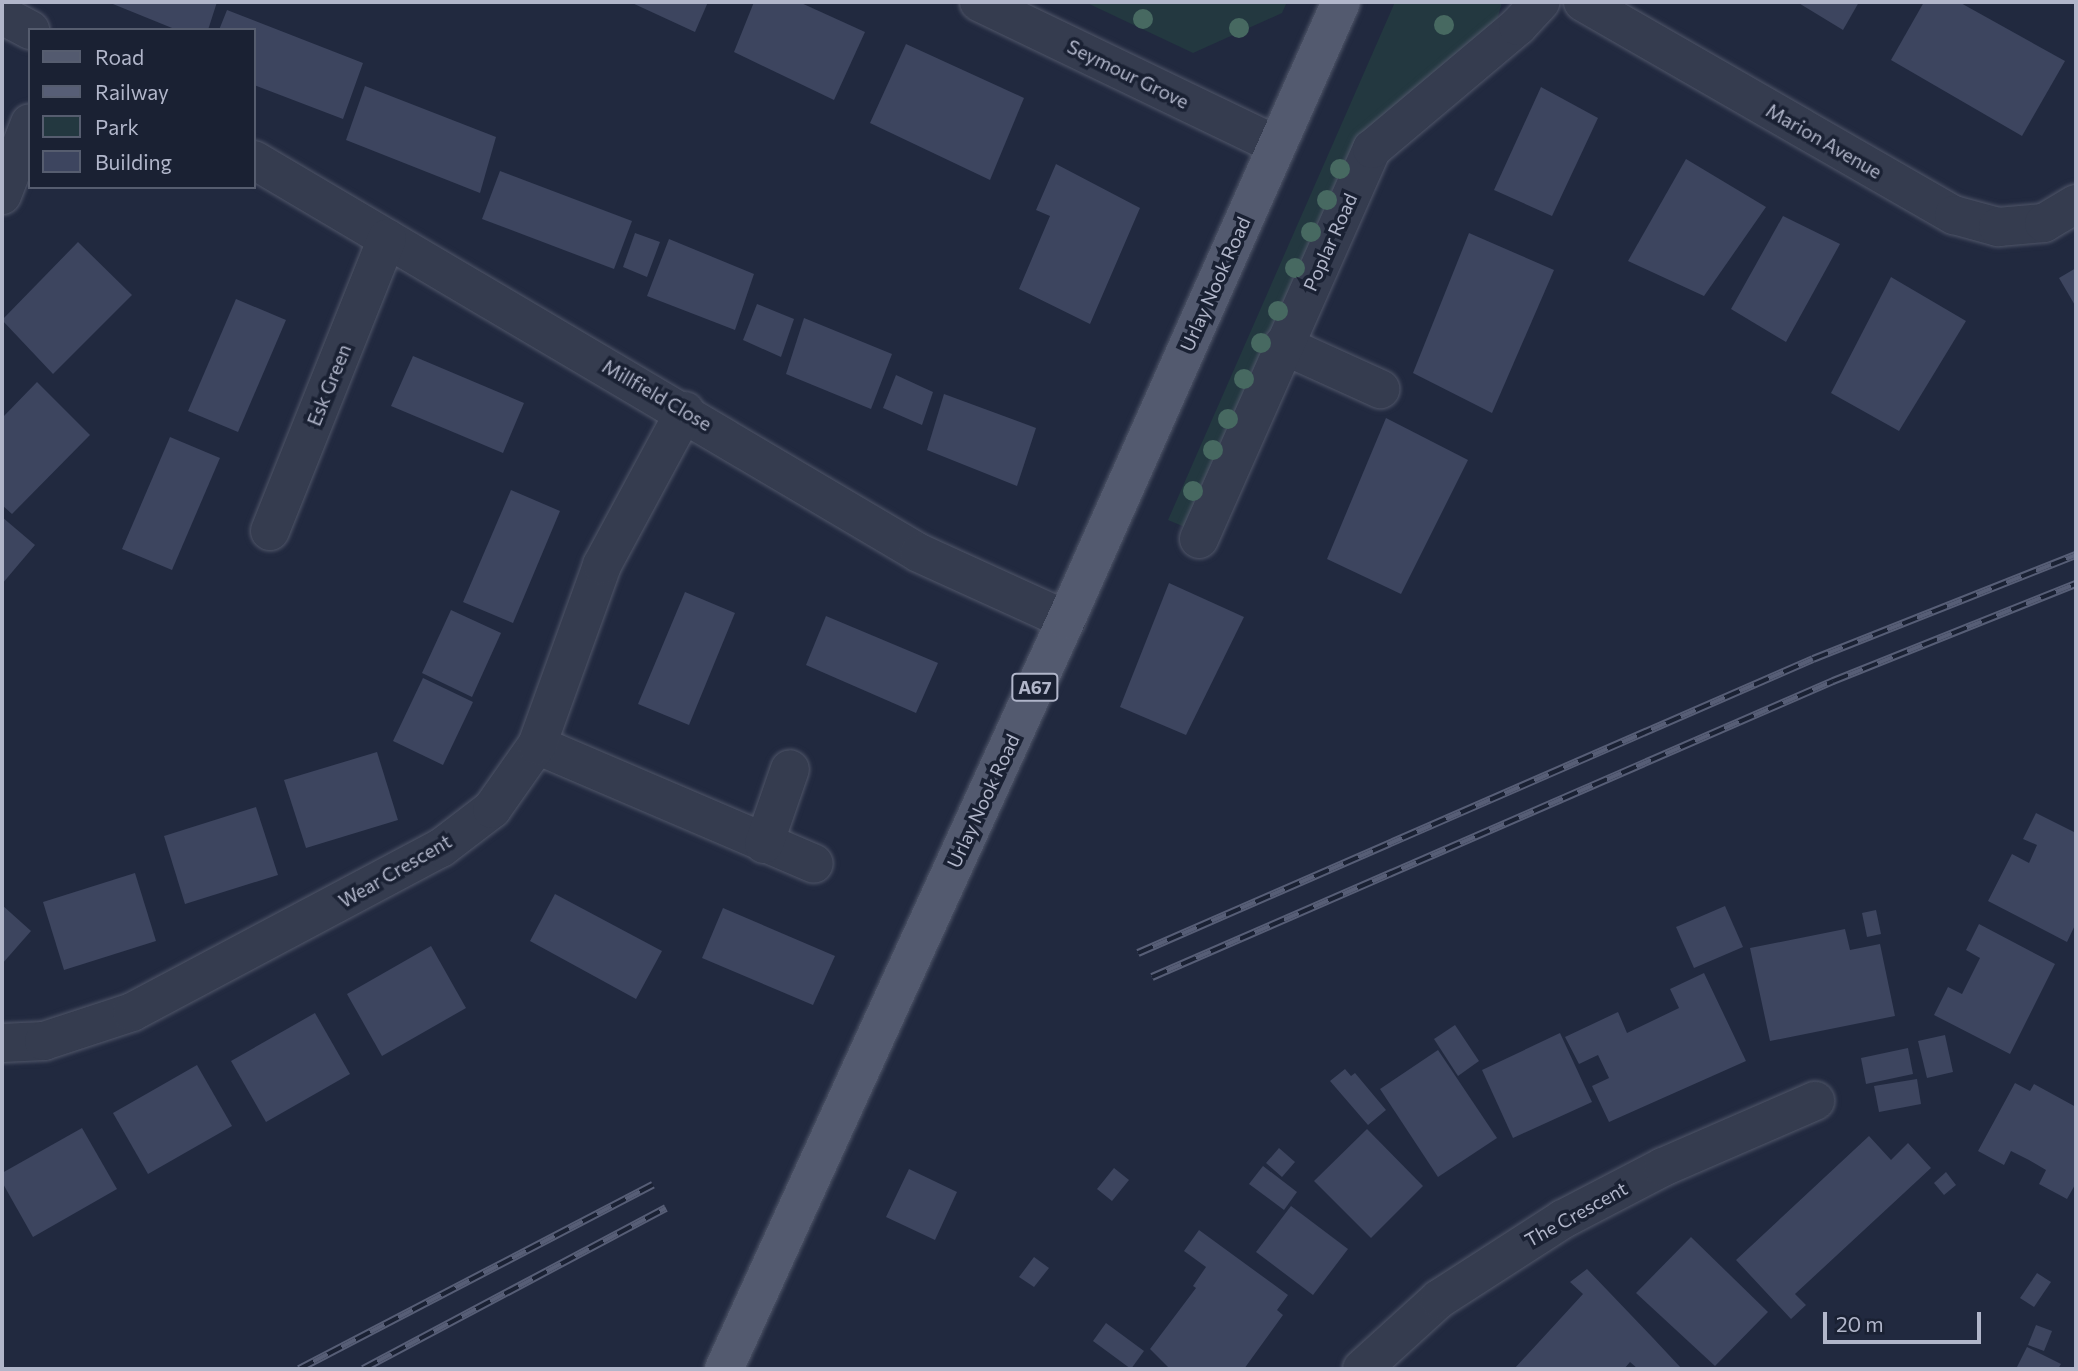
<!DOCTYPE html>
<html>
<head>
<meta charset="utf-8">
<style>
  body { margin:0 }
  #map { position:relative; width:2078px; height:1371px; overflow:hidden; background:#21293f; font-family:Commissioner,sans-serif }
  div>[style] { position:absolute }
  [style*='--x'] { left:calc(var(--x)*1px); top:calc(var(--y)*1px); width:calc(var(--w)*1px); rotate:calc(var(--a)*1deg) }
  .green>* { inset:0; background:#233840 }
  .building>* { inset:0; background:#3d455f }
  .roads { filter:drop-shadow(0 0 2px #505669) drop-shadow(0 0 2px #505669) }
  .street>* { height:38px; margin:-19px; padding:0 19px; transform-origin:19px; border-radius:19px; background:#353c4f }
  .primary>* { height:38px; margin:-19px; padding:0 19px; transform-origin:19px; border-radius:19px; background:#535a6f }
  .rail>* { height:8px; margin-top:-4px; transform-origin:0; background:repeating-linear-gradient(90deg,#1a2133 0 16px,#575e76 0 32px); box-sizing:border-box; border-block:2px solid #575e76 }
  .trees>* { width:20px; height:20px; margin:-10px; border-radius:50%; background:#476961 }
  span { translate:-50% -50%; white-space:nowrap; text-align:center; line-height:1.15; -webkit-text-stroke:7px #1a2133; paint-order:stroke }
  .shield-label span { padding:2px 5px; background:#1a2133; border:2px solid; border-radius:5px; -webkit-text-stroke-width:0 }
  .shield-label { font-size:18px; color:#b1b6ca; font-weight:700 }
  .street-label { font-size:19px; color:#b1b6ca }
  .frame { position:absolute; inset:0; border:4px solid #b1b6ca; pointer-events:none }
  .legend { position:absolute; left:28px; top:28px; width:228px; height:161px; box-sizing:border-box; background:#1a2133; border:2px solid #565d6f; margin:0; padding:9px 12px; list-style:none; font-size:21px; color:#b1b6ca }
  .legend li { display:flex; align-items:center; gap:14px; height:35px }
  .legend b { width:35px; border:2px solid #565d6f }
  .scale { position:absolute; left:1823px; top:1312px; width:158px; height:32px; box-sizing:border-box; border:4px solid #b1b6ca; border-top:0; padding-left:9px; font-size:21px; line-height:24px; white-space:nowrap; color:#b1b6ca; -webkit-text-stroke:5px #1a2133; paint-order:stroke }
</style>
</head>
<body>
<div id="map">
  <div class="green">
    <div style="clip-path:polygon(1085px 2px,1287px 2px,1282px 13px,1193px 53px)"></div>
    <div style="clip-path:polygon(1395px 2px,1502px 2px,1496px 24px,1467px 44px,1377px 125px,1187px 528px,1168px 520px)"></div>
  </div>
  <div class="building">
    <div style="clip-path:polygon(108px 2px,217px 2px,208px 30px,177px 30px)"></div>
    <div style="clip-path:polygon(630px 2px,708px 2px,695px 32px)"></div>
    <div style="clip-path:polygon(754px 2px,799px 2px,865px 32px,834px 100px,734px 52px)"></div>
    <div style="clip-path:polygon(1797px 2px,1859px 2px,1843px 30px)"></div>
    <div style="clip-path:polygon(1924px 2px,1959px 2px,2065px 61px,2022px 136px,1891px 60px)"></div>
    <div style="clip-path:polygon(227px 10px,363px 63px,343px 119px,254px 85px,254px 30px,219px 30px)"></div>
    <div style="clip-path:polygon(906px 44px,1024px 98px,990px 180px,870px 123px)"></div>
    <div style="clip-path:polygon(365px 86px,496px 137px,480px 193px,346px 140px)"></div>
    <div style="clip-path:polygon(1541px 87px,1598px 118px,1552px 216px,1494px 190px)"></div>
    <div style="clip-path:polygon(1686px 159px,1766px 207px,1704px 296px,1628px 261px)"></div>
    <div style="clip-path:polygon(1056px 164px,1140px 208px,1090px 324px,1019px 289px,1050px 216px,1036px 210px)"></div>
    <div style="clip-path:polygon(500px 171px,632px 221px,614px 269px,482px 219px)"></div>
    <div style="clip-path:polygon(1783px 216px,1840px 244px,1786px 342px,1731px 309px)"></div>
    <div style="clip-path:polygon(635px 233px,660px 242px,647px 277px,623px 267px)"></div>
    <div style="clip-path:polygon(1469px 233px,1554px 270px,1492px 413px,1413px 373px)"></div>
    <div style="clip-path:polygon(669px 239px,754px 274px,735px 330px,647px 296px)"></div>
    <div style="clip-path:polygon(78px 242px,132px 295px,53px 374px,2px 320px)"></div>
    <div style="clip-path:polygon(2076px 268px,2076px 307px,2059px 278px)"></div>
    <div style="clip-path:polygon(1891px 277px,1966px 321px,1899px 431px,1831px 393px)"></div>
    <div style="clip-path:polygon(236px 299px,286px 320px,238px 432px,188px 411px)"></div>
    <div style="clip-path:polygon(757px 304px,794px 319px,781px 357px,743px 340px)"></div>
    <div style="clip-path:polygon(804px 318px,892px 354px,871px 409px,786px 374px)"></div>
    <div style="clip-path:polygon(413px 356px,524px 403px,503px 453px,391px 406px)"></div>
    <div style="clip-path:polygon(896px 375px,933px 392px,922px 425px,883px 408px)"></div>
    <div style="clip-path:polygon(37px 382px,90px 435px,12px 514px,2px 505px,2px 418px)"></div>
    <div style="clip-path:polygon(944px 394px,1036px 428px,1017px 486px,927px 450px)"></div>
    <div style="clip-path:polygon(1386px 418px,1468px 460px,1401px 594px,1327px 559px)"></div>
    <div style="clip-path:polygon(170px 437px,220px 458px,172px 570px,122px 549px)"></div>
    <div style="clip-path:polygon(511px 490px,560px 511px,513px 623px,463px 602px)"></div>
    <div style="clip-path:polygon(2px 517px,35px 545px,2px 584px)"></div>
    <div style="clip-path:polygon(1169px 583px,1244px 617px,1186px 735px,1120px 707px)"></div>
    <div style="clip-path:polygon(685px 592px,735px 613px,689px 725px,638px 704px)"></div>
    <div style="clip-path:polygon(451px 610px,501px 633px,472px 697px,422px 673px)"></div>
    <div style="clip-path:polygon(826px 616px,938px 663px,916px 713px,806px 665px)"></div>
    <div style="clip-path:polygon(423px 678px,473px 702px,443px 765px,393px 741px)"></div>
    <div style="clip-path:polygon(377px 752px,398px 820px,306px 848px,284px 780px)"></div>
    <div style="clip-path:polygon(256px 807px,278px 875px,185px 904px,164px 836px)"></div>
    <div style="clip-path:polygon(2036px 813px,2076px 833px,2076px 923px,2067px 942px,1988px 901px,2012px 854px,2029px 863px,2037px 845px,2023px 839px)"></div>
    <div style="clip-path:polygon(135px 873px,156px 941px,64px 970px,43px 902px)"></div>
    <div style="clip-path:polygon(555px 894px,662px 951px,636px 999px,530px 941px)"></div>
    <div style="clip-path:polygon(2px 905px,31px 931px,2px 964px)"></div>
    <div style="clip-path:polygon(1725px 906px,1743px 947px,1694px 968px,1676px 927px)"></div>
    <div style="clip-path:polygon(723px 908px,835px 956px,813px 1005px,702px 958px)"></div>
    <div style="clip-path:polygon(1876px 910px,1881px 934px,1867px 937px,1862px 913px)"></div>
    <div style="clip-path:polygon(1979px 924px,2055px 964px,2010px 1054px,1934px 1015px,1948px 987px,1962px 994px,1980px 958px,1966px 950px)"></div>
    <div style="clip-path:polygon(1845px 929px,1850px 950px,1880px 944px,1895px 1016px,1770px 1041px,1750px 948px)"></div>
    <div style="clip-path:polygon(431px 946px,466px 1008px,382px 1056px,347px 994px)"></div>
    <div style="clip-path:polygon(1704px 973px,1746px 1061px,1609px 1122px,1592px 1086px,1609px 1078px,1598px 1055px,1579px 1064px,1565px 1037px,1618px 1012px,1627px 1033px,1679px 1008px,1670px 989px)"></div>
    <div style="clip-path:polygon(315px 1013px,350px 1074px,266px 1122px,231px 1061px)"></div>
    <div style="clip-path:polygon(1455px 1025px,1479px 1061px,1458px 1076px,1434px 1039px)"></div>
    <div style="clip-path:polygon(1560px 1033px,1592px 1102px,1513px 1138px,1482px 1070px)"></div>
    <div style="clip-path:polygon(1945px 1035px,1953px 1072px,1927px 1078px,1918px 1041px)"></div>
    <div style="clip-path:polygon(1908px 1048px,1913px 1074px,1866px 1084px,1861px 1058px)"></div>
    <div style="clip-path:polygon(1438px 1050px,1497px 1138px,1438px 1177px,1380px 1089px)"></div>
    <div style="clip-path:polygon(197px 1065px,232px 1126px,148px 1174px,113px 1113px)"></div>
    <div style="clip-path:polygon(1345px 1069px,1351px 1076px,1355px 1073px,1386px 1110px,1368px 1125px,1330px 1081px)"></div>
    <div style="clip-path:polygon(1917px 1079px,1921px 1104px,1879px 1112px,1874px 1086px)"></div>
    <div style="clip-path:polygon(2015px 1083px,2030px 1091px,2034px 1084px,2076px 1107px,2076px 1183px,2067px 1199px,2039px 1184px,2046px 1170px,2029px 1160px,2011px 1151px,2004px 1165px,1978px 1151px)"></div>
    <div style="clip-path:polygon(82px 1128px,117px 1189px,33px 1237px,2px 1182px,2px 1173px)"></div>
    <div style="clip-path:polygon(1367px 1129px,1423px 1186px,1371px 1238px,1314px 1181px)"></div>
    <div style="clip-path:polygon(1869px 1136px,1891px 1160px,1908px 1143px,1931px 1168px,1795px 1294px,1806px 1305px,1791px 1319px,1736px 1260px)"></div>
    <div style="clip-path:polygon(1279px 1148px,1295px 1162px,1282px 1177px,1266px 1163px)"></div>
    <div style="clip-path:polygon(1263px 1166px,1297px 1192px,1284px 1210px,1249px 1184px)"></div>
    <div style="clip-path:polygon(1114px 1168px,1129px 1180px,1112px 1201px,1097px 1189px)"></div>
    <div style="clip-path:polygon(909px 1169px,957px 1192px,935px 1240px,886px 1217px)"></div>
    <div style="clip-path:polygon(1946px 1172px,1956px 1185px,1944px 1195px,1934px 1183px)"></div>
    <div style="clip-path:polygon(1291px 1206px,1348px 1249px,1313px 1295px,1256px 1252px)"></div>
    <div style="clip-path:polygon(1199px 1230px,1288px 1295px,1277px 1310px,1283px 1315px,1244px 1369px,1170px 1369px,1150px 1349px,1196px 1288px,1193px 1286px,1206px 1267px,1184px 1251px)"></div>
    <div style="clip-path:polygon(1691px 1237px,1768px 1312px,1715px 1366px,1636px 1293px)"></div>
    <div style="clip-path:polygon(1034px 1257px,1049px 1268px,1034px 1287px,1019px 1277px)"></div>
    <div style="clip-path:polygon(1587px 1269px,1653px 1338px,1682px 1369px,1638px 1369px,1630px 1362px,1624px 1369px,1514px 1369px,1583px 1294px,1570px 1282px)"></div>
    <div style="clip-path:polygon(2037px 1273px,2051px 1282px,2034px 1307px,2020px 1298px)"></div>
    <div style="clip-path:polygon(1106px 1323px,1144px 1351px,1131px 1369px,1093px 1341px)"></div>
    <div style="clip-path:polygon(2036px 1325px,2052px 1331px,2044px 1351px,2028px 1345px)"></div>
    <div style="clip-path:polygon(2027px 1347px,2061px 1364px,2058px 1369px,2016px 1369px)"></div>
  </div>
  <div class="roads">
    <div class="street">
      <div style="--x:979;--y:2;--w:330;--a:25.7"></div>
      <div style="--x:1583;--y:2;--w:428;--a:29.9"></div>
      <div style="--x:1954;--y:215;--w:46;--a:15.3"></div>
      <div style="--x:1998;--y:227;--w:46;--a:-5"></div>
      <div style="--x:2044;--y:223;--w:37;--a:-31"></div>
      <div style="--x:2;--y:15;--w:32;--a:28"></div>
      <div style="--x:254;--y:160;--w:772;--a:30.58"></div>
      <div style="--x:919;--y:553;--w:162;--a:24.5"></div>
      <div style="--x:2;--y:195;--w:77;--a:-68.7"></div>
      <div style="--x:1283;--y:345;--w:107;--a:24.4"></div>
      <div style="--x:270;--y:531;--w:315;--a:-68.2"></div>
      <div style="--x:1199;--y:539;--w:427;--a:-66.1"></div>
      <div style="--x:1372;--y:149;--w:191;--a:-40.1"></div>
      <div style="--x:1518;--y:26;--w:33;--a:-47"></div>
      <div style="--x:537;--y:745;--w:301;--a:23.2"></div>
      <div style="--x:764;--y:844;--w:79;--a:-70.9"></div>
      <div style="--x:2;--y:1043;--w:42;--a:-2.7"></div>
      <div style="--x:44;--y:1041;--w:93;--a:-18.2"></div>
      <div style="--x:132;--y:1012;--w:350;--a:-28"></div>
      <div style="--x:441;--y:848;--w:64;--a:-37.4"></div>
      <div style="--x:492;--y:809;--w:78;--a:-54.9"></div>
      <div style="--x:537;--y:745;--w:191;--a:-70.1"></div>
      <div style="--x:602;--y:565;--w:175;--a:-61.7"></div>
      <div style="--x:1362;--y:1369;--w:104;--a:-42.3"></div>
      <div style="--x:1439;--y:1299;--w:148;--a:-32.8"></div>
      <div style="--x:1563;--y:1219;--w:113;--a:-27.5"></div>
      <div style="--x:1663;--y:1167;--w:166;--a:-23.5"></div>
    </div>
    <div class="primary">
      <div style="--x:724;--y:1369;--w:823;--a:-65.46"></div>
      <div style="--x:1066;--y:620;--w:676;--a:-66.01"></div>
    </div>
  </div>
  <div class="rail">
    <div style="--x:1138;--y:953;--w:736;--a:-23.54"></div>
    <div style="--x:1813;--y:659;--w:283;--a:-21.6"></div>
    <div style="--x:1152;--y:977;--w:743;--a:-23.49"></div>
    <div style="--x:1833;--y:681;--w:262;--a:-21.8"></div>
    <div style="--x:299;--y:1369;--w:399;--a:-27.5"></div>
    <div style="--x:363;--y:1369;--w:343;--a:-28"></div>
  </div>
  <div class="trees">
    <div style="left:1143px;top:19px"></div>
    <div style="left:1444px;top:25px"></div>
    <div style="left:1239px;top:28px"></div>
    <div style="left:1340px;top:169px"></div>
    <div style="left:1327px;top:200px"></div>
    <div style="left:1311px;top:232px"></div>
    <div style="left:1295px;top:268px"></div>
    <div style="left:1278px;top:311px"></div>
    <div style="left:1261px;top:343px"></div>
    <div style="left:1244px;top:379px"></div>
    <div style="left:1228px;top:419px"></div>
    <div style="left:1213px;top:450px"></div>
    <div style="left:1193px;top:491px"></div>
  </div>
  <div class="shield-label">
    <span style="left:1035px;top:687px">A67</span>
  </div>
  <div class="street-label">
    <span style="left:1128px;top:74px;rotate:26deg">Seymour Grove</span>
    <span style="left:1824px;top:141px;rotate:30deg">Marion Avenue</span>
    <span style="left:1330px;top:242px;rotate:-66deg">Poplar Road</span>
    <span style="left:1215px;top:284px;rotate:-66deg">Urlay Nook Road</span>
    <span style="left:329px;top:385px;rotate:-68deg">Esk Green</span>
    <span style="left:657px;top:395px;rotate:30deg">Millfield Close</span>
    <span style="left:983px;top:801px;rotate:-65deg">Urlay Nook Road</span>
    <span style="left:395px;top:871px;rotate:-30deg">Wear Crescent</span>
    <span style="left:1576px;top:1214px;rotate:-29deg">The Crescent</span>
  </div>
  <div class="frame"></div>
  <ul class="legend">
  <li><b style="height:9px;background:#535a6f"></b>Road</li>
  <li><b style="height:9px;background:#575e76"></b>Railway</li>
  <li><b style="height:19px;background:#233840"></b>Park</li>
  <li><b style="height:19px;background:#3d455f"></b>Building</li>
  </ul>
  <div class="scale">20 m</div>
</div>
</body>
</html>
